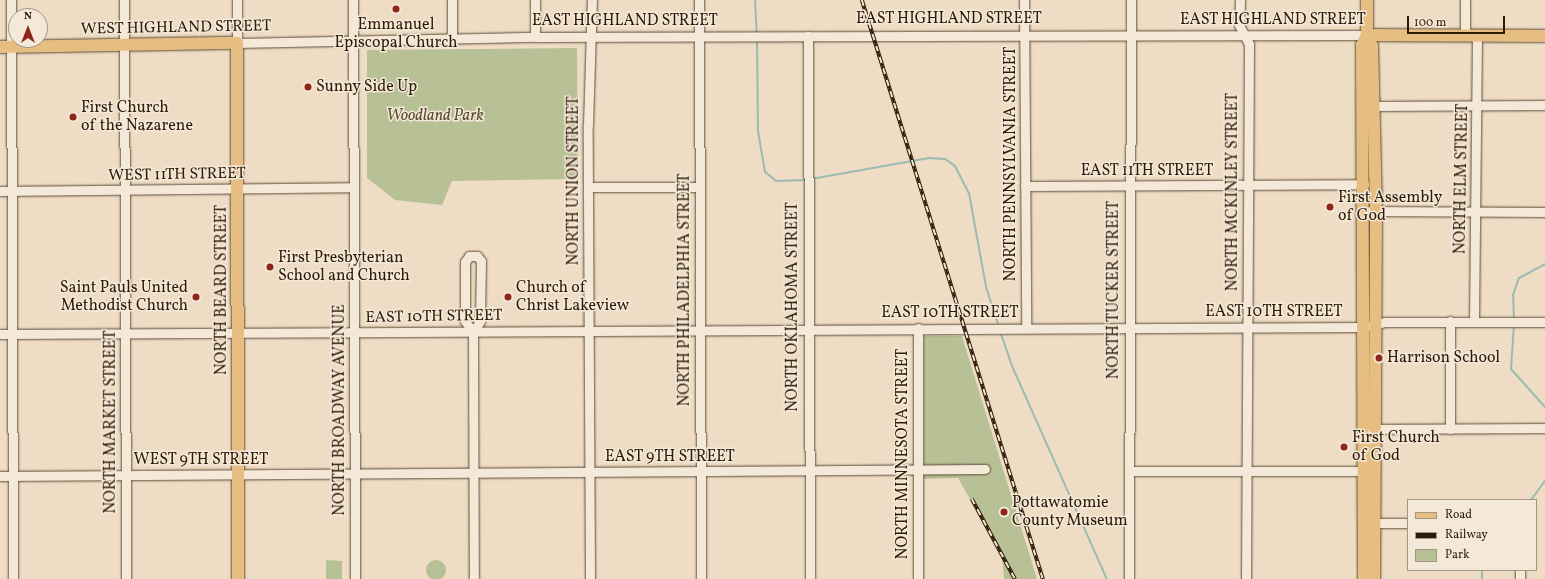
<!DOCTYPE html>
<html>
<head>
<meta charset="utf-8">
<style>
  body { margin:0 }
  #map { position:relative; width:1545px; height:579px; overflow:hidden; background:#eedcc5; font-family:Vollkorn,serif }
  div>[style] { position:absolute }
  [style*='--x'] { left:calc(var(--x)*1px); top:calc(var(--y)*1px); width:calc(var(--w)*1px); rotate:calc(var(--a)*1deg) }
  .green>* { inset:0; background:#b8c096 }
  .round { border-radius:50% }
  .stream>* { height:2px; margin:-1px; padding:0 1px; transform-origin:1px; border-radius:1px; background:#9abcb0 }
  .roads { filter:drop-shadow(0 0 1px #5e4b35) drop-shadow(0 0 1px #5e4b35) }
  .minor>* { height:9px; margin:-4.5px; padding:0 4.5px; transform-origin:4.5px; border-radius:4.5px; background:#f4e8d9 }
  .major>* { height:12px; margin:-6px; padding:0 6px; transform-origin:6px; border-radius:6px; background:#e7be82 }
  .rail>* { height:3.5px; margin-top:-1.75px; transform-origin:0; background:repeating-linear-gradient(90deg,#f4e8d9 0 6px,#2e1b05 0 12px); box-sizing:border-box; border-block:1px solid #2e1b05 }
  .dots>* { width:11px; height:11px; translate:-50% -50%; box-sizing:border-box; border:2px solid #f4e8d9; border-radius:50% }
  span { translate:-50% -50%; white-space:nowrap; text-align:center; line-height:1.15; -webkit-text-stroke:3px #f4e8d9; paint-order:stroke }
  .street-label { font-size:16px; color:#2e1b05 }
  .poi-label { font-size:16px; color:#2e1b05 }
  .left { translate:0 -50%; text-align:left }
  .right { translate:-100% -50%; text-align:right }
  .park-label { font-size:16px; color:#574d30; font-style:italic }
  .legend { position:absolute; left:1407px; top:499px; width:130px; height:72px; box-sizing:border-box; background:#f4e8d9; border:1px solid #a59684; margin:0; padding:5px 7px; list-style:none; font-size:12px; color:#2e1b05 }
  .legend li { display:flex; align-items:center; gap:8px; height:20px }
  .legend b { width:20px; border:1px solid #a59684 }
  .north { position:absolute; left:8px; top:8px; width:40px; height:40px; box-sizing:border-box; background:#f4e8d9; border:1px solid #a59684; border-radius:50%; rotate:0deg; font-size:11px; font-weight:700; line-height:16px; text-align:center; color:#2e1b05 }
  .north::after { content:''; display:block; margin:auto; width:14px; height:18px; background:#8f2418; clip-path:polygon(50% 0,100% 100%,50% 72%,0 100%) }
  .scale { position:absolute; left:1407px; top:16px; width:98px; height:18px; box-sizing:border-box; border:2px solid #2e1b05; border-top:0; padding-left:5px; font-size:12px; line-height:14px; white-space:nowrap; color:#2e1b05; -webkit-text-stroke:3px #f4e8d9; paint-order:stroke }
</style>
</head>
<body>
<div id="map">
  <div class="green">
    <div style="clip-path:polygon(577px 48px,578px 179px,452px 181px,442px 205px,395px 200px,367px 178px,367px 50px)"></div>
    <div style="clip-path:polygon(924px 336px,962px 336px,1037px 579px,1004px 579px,1002px 555px,958px 478px,924px 479px)"></div>
    <div style="clip-path:polygon(326px 560px,342px 561px,342px 579px,326px 579px)"></div>
    <div class="round" style="left:426px;top:560px;width:20px;height:20px"></div>
  </div>
  <div class="stream">
    <div style="--x:755;--y:0;--w:35;--a:87"></div>
    <div style="--x:757;--y:39;--w:92;--a:89.4"></div>
    <div style="--x:758;--y:131;--w:42;--a:80.3"></div>
    <div style="--x:765;--y:172;--w:14;--a:39"></div>
    <div style="--x:776;--y:181;--w:29;--a:-2"></div>
    <div style="--x:811;--y:179;--w:120;--a:-10.1"></div>
    <div style="--x:929;--y:158;--w:16;--a:4"></div>
    <div style="--x:945;--y:159;--w:12;--a:35"></div>
    <div style="--x:955;--y:166;--w:30;--a:63"></div>
    <div style="--x:969;--y:193;--w:96;--a:79.7"></div>
    <div style="--x:986;--y:287;--w:42;--a:72"></div>
    <div style="--x:1514;--y:320;--w:25;--a:-92"></div>
    <div style="--x:1513;--y:295;--w:18;--a:-71"></div>
    <div style="--x:1519;--y:278;--w:30;--a:-28"></div>
    <div style="--x:1514;--y:324;--w:45;--a:93.8"></div>
    <div style="--x:1511;--y:369;--w:51;--a:48.2"></div>
    <div style="--x:1000;--y:331;--w:37;--a:71"></div>
    <div style="--x:1012;--y:366;--w:233;--a:66"></div>
    <div style="--x:1531;--y:500;--w:24;--a:-54"></div>
    <div style="--x:1482;--y:579;--w:9;--a:-90"></div>
  </div>
  <div class="roads">
    <div class="minor">
      <div style="--x:11;--y:0;--w:579;--a:89.8"></div>
      <div style="--x:124;--y:0;--w:579;--a:89.8"></div>
      <div style="--x:237;--y:0;--w:43;--a:90"></div>
      <div style="--x:237;--y:43;--w:298;--a:-1.2"></div>
      <div style="--x:535;--y:37;--w:832;--a:-0.14"></div>
      <div style="--x:353;--y:0;--w:579;--a:89.8"></div>
      <div style="--x:452;--y:0;--w:39;--a:90"></div>
      <div style="--x:535;--y:0;--w:37;--a:90"></div>
      <div style="--x:699;--y:0;--w:579;--a:89.8"></div>
      <div style="--x:1024;--y:0;--w:327;--a:89.6"></div>
      <div style="--x:1240;--y:0;--w:25;--a:92"></div>
      <div style="--x:1239;--y:25;--w:21;--a:62"></div>
      <div style="--x:1249;--y:44;--w:535;--a:90.32"></div>
      <div style="--x:1465;--y:0;--w:36;--a:90"></div>
      <div style="--x:808;--y:36;--w:543;--a:89.79"></div>
      <div style="--x:1374;--y:106;--w:171;--a:-0.3"></div>
      <div style="--x:1025;--y:186;--w:339;--a:-0.3"></div>
      <div style="--x:588;--y:187;--w:112;--a:0"></div>
      <div style="--x:0;--y:191;--w:353;--a:-0.6"></div>
      <div style="--x:1370;--y:211;--w:175;--a:0.3"></div>
      <div style="--x:1450;--y:321;--w:108;--a:90"></div>
      <div style="--x:1474;--y:322;--w:286;--a:-89.4"></div>
      <div style="--x:918;--y:328;--w:251;--a:90"></div>
      <div style="--x:473;--y:332;--w:14;--a:-126"></div>
      <div style="--x:465;--y:321;--w:59;--a:-90"></div>
      <div style="--x:465;--y:262;--w:7;--a:-56"></div>
      <div style="--x:469;--y:256;--w:8;--a:0"></div>
      <div style="--x:477;--y:256;--w:6;--a:51"></div>
      <div style="--x:481;--y:261;--w:60;--a:91"></div>
      <div style="--x:480;--y:321;--w:13;--a:122"></div>
      <div style="--x:473;--y:332;--w:247;--a:89.8"></div>
      <div style="--x:0;--y:334;--w:1365;--a:-0.29"></div>
      <div style="--x:1365;--y:327;--w:21;--a:-14"></div>
      <div style="--x:1385;--y:322;--w:160;--a:0"></div>
      <div style="--x:1368;--y:429;--w:177;--a:-0.3"></div>
      <div style="--x:1130;--y:471;--w:240;--a:0"></div>
      <div style="--x:0;--y:476;--w:985;--a:-0.41"></div>
      <div style="--x:1369;--y:523;--w:39;--a:0"></div>
      <div style="--x:590;--y:579;--w:454;--a:-90.3"></div>
      <div style="--x:588;--y:125;--w:125;--a:-88.2"></div>
      <div style="--x:1129;--y:579;--w:579;--a:-89.8"></div>
      <div style="--x:1520;--y:579;--w:9;--a:-90"></div>
    </div>
    <div class="major">
      <div style="--x:1367;--y:35;--w:12;--a:66"></div>
      <div style="--x:1372;--y:46;--w:165;--a:88.6"></div>
      <div style="--x:1376;--y:211;--w:368;--a:90.3"></div>
      <div style="--x:1367;--y:35;--w:178;--a:0.3"></div>
      <div style="--x:0;--y:47;--w:237;--a:-1"></div>
      <div style="--x:237;--y:43;--w:536;--a:89.89"></div>
      <div style="--x:1364;--y:579;--w:534;--a:-90.21"></div>
      <div style="--x:1362;--y:45;--w:11;--a:-63"></div>
      <div style="--x:1367;--y:35;--w:35;--a:-90"></div>
    </div>
  </div>
  <div class="rail">
    <div style="--x:862;--y:0;--w:607;--a:72.64"></div>
    <div style="--x:972;--y:499;--w:91;--a:61.7"></div>
  </div>
  <div class="dots">
    <div style="left:396px;top:9px;background:#8f2418"></div>
    <div style="left:308px;top:87px;background:#8f2418"></div>
    <div style="left:73px;top:117px;background:#8f2418"></div>
    <div style="left:1330px;top:207px;background:#8f2418"></div>
    <div style="left:270px;top:267px;background:#8f2418"></div>
    <div style="left:196px;top:297px;background:#8f2418"></div>
    <div style="left:508px;top:297px;background:#8f2418"></div>
    <div style="left:1379px;top:358px;background:#8f2418"></div>
    <div style="left:1344px;top:447px;background:#8f2418"></div>
    <div style="left:1004px;top:512px;background:#8f2418"></div>
  </div>
  <div class="street-label">
    <span style="left:949px;top:19px">EAST HIGHLAND STREET</span>
    <span style="left:1273px;top:20px">EAST HIGHLAND STREET</span>
    <span style="left:625px;top:21px">EAST HIGHLAND STREET</span>
    <span style="left:176px;top:28px;rotate:-1deg">WEST HIGHLAND STREET</span>
    <span style="left:1011px;top:164px;rotate:-90deg">NORTH PENNSYLVANIA STREET</span>
    <span style="left:1147px;top:171px">EAST 11TH STREET</span>
    <span style="left:177px;top:175px;rotate:-1deg">WEST 11TH STREET</span>
    <span style="left:1462px;top:179px;rotate:-89deg">NORTH ELM STREET</span>
    <span style="left:574px;top:181px;rotate:-90deg">NORTH UNION STREET</span>
    <span style="left:1233px;top:192px;rotate:-90deg">NORTH MCKINLEY STREET</span>
    <span style="left:222px;top:290px;rotate:-90deg">NORTH BEARD STREET</span>
    <span style="left:685px;top:290px;rotate:-90deg">NORTH PHILADELPHIA STREET</span>
    <span style="left:1114px;top:290px;rotate:-90deg">NORTH TUCKER STREET</span>
    <span style="left:793px;top:307px;rotate:-90deg">NORTH OKLAHOMA STREET</span>
    <span style="left:1274px;top:312px">EAST 10TH STREET</span>
    <span style="left:950px;top:313px">EAST 10TH STREET</span>
    <span style="left:434px;top:317px;rotate:-1deg">EAST 10TH STREET</span>
    <span style="left:340px;top:410px;rotate:-90deg">NORTH BROADWAY AVENUE</span>
    <span style="left:111px;top:422px;rotate:-90deg">NORTH MARKET STREET</span>
    <span style="left:903px;top:454px;rotate:-90deg">NORTH MINNESOTA STREET</span>
    <span style="left:670px;top:457px">EAST 9TH STREET</span>
    <span style="left:201px;top:460px">WEST 9TH STREET</span>
  </div>
  <div class="poi-label">
    <span style="left:396px;top:34px">Emmanuel<br>Episcopal Church</span>
    <span class="left" style="left:316px;top:87px">Sunny Side Up</span>
    <span class="left" style="left:81px;top:117px">First Church<br>of the Nazarene</span>
    <span class="left" style="left:1338px;top:207px">First Assembly<br>of God</span>
    <span class="left" style="left:278px;top:267px">First Presbyterian<br>School and Church</span>
    <span class="right" style="left:188px;top:297px">Saint Pauls United<br>Methodist Church</span>
    <span class="left" style="left:516px;top:297px">Church of<br>Christ Lakeview</span>
    <span class="left" style="left:1387px;top:358px">Harrison School</span>
    <span class="left" style="left:1352px;top:447px">First Church<br>of God</span>
    <span class="left" style="left:1012px;top:512px">Pottawatomie<br>County Museum</span>
  </div>
  <div class="park-label">
    <span style="left:435px;top:116px">Woodland Park</span>
  </div>
  <ul class="legend">
  <li><b style="height:5px;background:#e7be82"></b>Road</li>
  <li><b style="height:5px;background:#2e1b05"></b>Railway</li>
  <li><b style="height:11px;background:#b8c096"></b>Park</li>
  </ul>
  <div class="north">N</div>
  <div class="scale">100 m</div>
</div>
</body>
</html>
